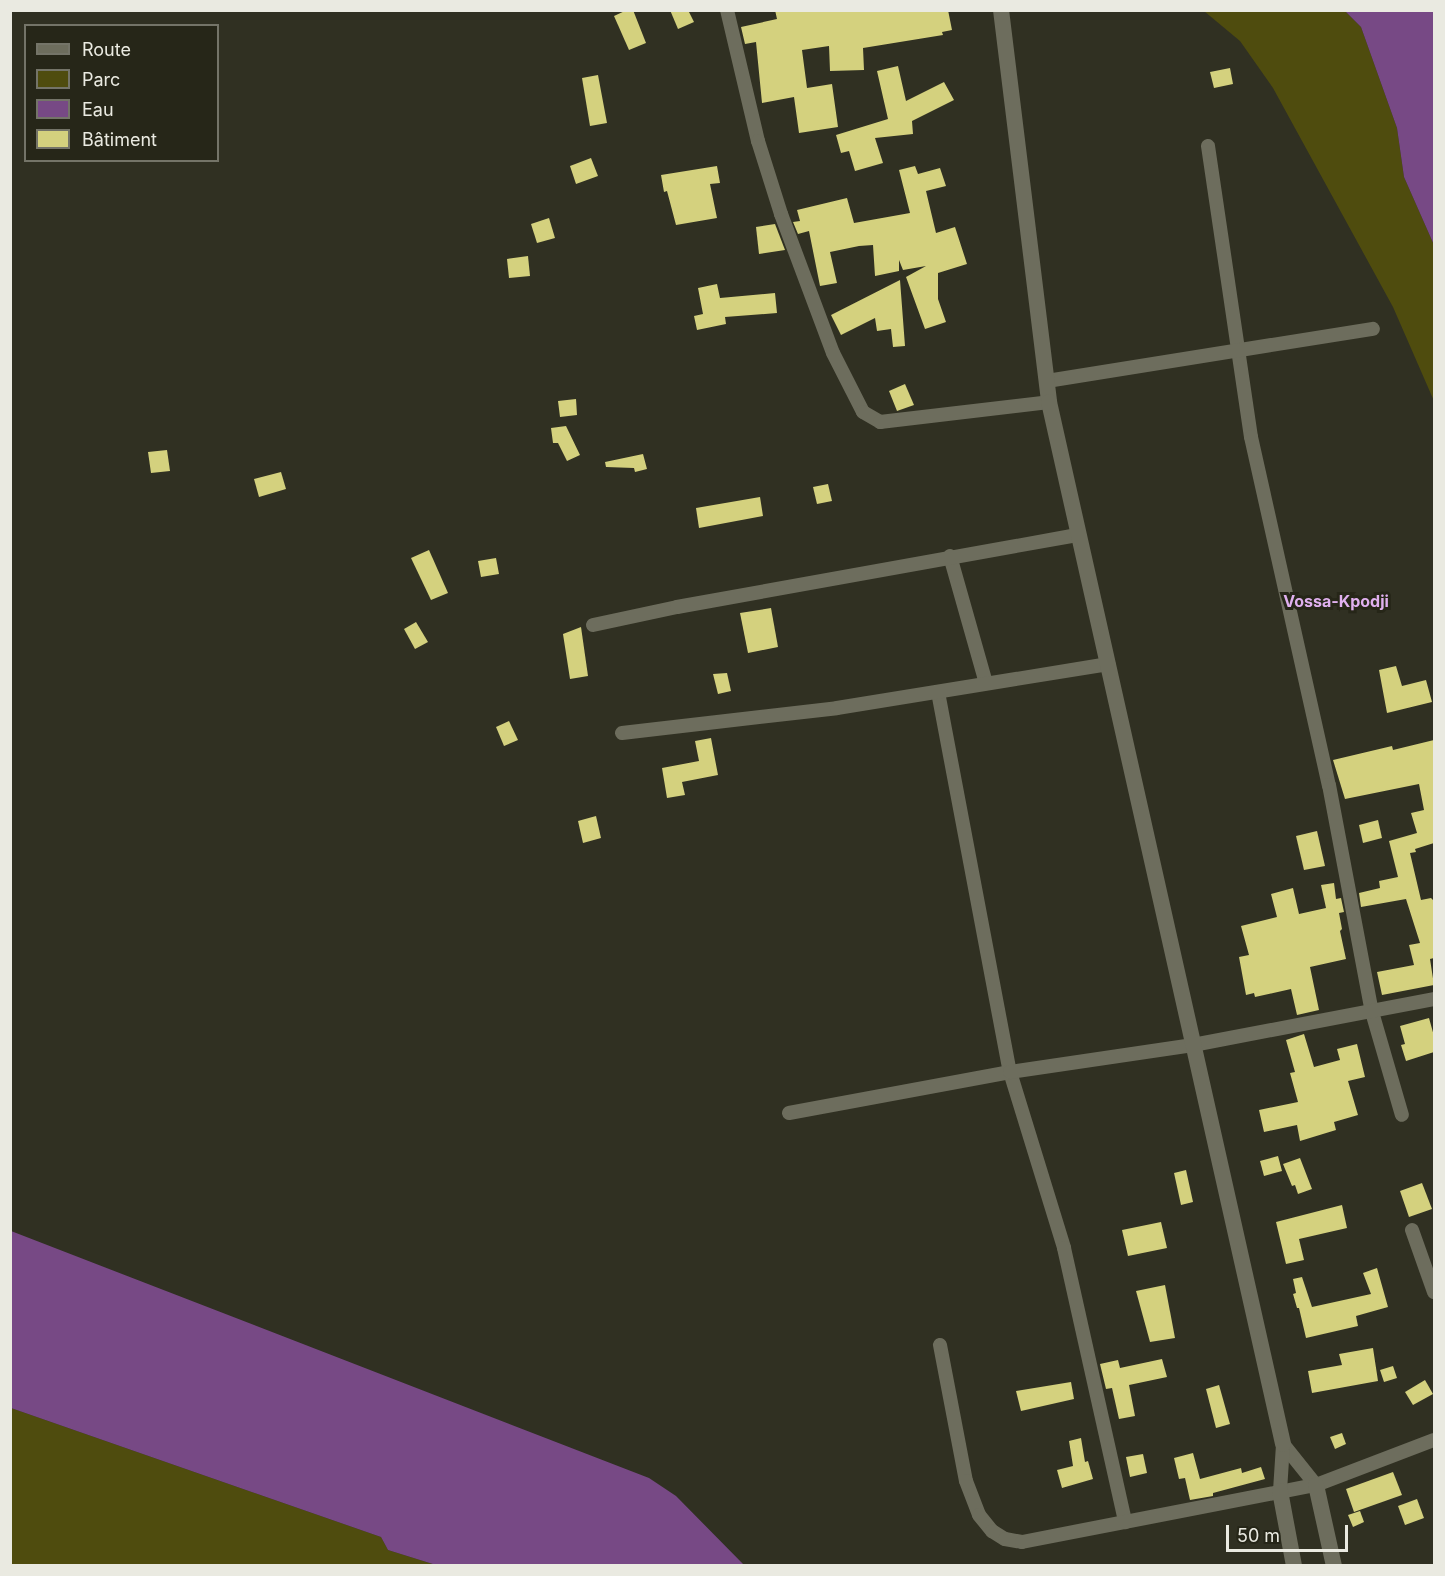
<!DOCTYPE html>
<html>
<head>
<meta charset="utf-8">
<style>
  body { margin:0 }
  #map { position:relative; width:1445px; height:1576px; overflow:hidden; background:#303022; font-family:Inter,sans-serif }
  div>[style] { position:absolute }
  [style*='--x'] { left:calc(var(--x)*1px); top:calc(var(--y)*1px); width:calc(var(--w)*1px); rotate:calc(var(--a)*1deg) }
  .green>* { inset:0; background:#4f4c0e }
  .water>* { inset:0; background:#774985 }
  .building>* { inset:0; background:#d4d17e }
  .minor>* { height:14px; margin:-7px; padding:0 7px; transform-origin:7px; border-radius:7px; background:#6d6d5d }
  .tertiary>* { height:16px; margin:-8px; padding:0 8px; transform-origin:8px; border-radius:8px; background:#6d6d5d }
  span { translate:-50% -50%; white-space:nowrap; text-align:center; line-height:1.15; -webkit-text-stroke:6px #262618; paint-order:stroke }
  .neighbourhood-label { font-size:16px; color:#e0b0ef; font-weight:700 }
  .frame { position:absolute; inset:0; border:12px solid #eaeae1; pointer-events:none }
  .legend { position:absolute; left:24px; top:24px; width:195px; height:138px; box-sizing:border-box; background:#262618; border:2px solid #747468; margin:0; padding:8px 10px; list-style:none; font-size:18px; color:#eaeae1 }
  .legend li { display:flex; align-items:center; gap:12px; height:30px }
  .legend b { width:30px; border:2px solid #747468 }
  .scale { position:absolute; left:1226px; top:1525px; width:122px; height:27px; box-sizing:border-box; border:3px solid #eaeae1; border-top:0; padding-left:8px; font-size:18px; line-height:21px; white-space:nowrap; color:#eaeae1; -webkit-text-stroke:4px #262618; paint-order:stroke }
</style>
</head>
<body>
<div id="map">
  <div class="green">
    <div style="clip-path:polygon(1204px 11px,1345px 11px,1361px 27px,1397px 128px,1404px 177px,1434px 245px,1434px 401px,1393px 307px,1273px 88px,1240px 41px)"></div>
    <div style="clip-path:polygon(11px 1408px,381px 1537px,388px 1550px,436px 1565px,11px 1566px)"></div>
  </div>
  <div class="water">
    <div style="clip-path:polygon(1345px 11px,1434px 11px,1434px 245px,1404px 177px,1397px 128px,1361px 27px)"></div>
    <div style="clip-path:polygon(11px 1231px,649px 1478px,676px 1496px,744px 1565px,436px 1565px,388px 1550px,381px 1537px,11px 1408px)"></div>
  </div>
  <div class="building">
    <div style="clip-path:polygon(627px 10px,633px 10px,646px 43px,629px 50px,614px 16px)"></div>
    <div style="clip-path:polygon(670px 10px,688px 10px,694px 22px,678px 29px)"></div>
    <div style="clip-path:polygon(775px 10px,948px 10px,952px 30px,942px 32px,943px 35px,863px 48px,864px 70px,830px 71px,829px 46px,802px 50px,807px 88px,832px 84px,838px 127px,799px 133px,794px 97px,762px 103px,756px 42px,745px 44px,741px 27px,777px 19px)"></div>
    <div style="clip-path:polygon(898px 66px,906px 101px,944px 82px,954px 100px,912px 121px,913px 134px,875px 138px,883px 163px,855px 171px,849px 151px,841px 153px,836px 135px,888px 119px,877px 71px)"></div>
    <div style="clip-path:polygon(1230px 68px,1233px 84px,1214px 88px,1210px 72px)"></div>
    <div style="clip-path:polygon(598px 75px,607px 123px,590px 126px,582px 78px)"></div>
    <div style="clip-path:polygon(591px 158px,598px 176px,576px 184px,570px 166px)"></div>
    <div style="clip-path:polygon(717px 166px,720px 183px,710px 184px,717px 218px,676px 225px,667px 191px,664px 192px,661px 175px)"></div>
    <div style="clip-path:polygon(915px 166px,918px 174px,940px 168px,946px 186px,926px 191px,936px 233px,955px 227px,967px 264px,938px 273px,938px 299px,946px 322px,925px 329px,906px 277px,926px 266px,903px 270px,899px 260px,899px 271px,875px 276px,873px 245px,859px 246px,830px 252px,837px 283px,820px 286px,809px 231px,798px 234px,793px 222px,800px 221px,797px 210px,847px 198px,854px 223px,910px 213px,899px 170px)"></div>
    <div style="clip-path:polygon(549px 218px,555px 238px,537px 243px,531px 224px)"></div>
    <div style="clip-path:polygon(775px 224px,785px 250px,759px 254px,756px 227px)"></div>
    <div style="clip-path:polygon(528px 256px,530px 276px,509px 278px,507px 259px)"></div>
    <div style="clip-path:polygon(900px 280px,905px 346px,893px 347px,891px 329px,877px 331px,875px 318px,841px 335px,831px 315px)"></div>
    <div style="clip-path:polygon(717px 284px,720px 298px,775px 293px,777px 313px,725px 317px,726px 324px,697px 330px,694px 316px,703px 314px,698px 288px)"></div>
    <div style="clip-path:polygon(905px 384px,914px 405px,897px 411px,889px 391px)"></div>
    <div style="clip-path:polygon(576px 399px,577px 415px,560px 417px,558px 401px)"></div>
    <div style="clip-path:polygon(566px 426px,580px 455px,567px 461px,558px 443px,553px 443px,551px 428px)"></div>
    <div style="clip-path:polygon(167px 450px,170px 471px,151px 473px,148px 452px)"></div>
    <div style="clip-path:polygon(643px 454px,647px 469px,635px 472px,634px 468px,606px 467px,605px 462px)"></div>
    <div style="clip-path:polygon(281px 472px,286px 489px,259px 497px,254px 479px)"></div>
    <div style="clip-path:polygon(828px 484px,832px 501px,817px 504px,813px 487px)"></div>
    <div style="clip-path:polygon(760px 497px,763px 516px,699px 528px,696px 508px)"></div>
    <div style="clip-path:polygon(429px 550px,448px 593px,431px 600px,411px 558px)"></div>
    <div style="clip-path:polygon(496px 558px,499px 574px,481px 577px,478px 561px)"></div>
    <div style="clip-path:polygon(771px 608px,778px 647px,748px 653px,740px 613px)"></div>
    <div style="clip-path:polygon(416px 622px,428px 642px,415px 649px,404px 629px)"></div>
    <div style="clip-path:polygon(581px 627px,588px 676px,570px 679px,563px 634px)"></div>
    <div style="clip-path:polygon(1396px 666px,1402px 686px,1426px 680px,1432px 702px,1387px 713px,1379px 670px)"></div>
    <div style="clip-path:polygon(727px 673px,731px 691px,718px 694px,713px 674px)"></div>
    <div style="clip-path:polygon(509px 721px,518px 740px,504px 746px,496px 727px)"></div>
    <div style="clip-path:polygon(711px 738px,718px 775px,682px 782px,685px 795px,667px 798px,662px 768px,699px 761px,695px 741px)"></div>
    <div style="clip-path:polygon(1434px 740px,1434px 843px,1415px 849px,1416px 852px,1410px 853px,1421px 900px,1431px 898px,1434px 901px,1434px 958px,1430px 959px,1434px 985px,1382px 995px,1377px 972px,1414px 965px,1409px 945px,1420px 943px,1406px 899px,1361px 907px,1359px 893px,1380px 888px,1379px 881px,1398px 877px,1389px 841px,1417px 833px,1411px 813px,1424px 810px,1419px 784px,1345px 799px,1333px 760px,1392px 746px,1393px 750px)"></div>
    <div style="clip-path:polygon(596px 816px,601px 838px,583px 843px,578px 821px)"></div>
    <div style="clip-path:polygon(1378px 820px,1382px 838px,1363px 843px,1359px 825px)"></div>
    <div style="clip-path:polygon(1317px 831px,1325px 866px,1304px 870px,1296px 836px)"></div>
    <div style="clip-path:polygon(1334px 883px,1336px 899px,1341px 898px,1344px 912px,1339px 913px,1342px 929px,1340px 931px,1346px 959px,1310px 967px,1319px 1010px,1297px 1015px,1291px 989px,1255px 997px,1254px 993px,1246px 995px,1239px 957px,1249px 955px,1241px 926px,1277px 917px,1271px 894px,1293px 888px,1299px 914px,1326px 908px,1321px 885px)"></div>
    <div style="clip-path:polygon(1429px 1018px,1434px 1036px,1434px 1052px,1406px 1061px,1401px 1045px,1405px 1044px,1400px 1026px)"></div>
    <div style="clip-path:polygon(1304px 1034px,1314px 1067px,1340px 1060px,1337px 1049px,1357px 1044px,1365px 1077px,1348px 1081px,1358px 1115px,1334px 1122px,1336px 1130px,1300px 1141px,1297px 1125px,1264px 1132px,1259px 1110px,1298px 1102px,1290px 1073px,1295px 1072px,1286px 1040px)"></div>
    <div style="clip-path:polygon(1278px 1156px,1282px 1171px,1264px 1176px,1260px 1161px)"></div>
    <div style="clip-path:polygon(1300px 1158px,1312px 1189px,1298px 1194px,1295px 1185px,1292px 1186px,1283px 1164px)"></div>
    <div style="clip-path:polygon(1186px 1170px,1193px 1202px,1181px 1205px,1174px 1173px)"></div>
    <div style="clip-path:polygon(1422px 1183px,1432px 1209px,1409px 1217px,1400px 1191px)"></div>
    <div style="clip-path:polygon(1342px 1205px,1347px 1228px,1299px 1239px,1304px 1260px,1286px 1264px,1276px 1222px)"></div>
    <div style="clip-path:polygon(1161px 1222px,1167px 1248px,1128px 1256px,1122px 1230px)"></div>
    <div style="clip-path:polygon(1377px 1268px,1388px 1307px,1356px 1316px,1358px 1326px,1306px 1338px,1299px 1308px,1297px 1308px,1293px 1294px,1296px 1293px,1293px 1279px,1302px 1277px,1312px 1307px,1371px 1294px,1363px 1273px)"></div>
    <div style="clip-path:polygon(1165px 1285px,1175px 1338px,1150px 1342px,1136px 1291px)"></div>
    <div style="clip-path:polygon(1373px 1348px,1378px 1381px,1312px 1393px,1308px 1371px,1342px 1365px,1339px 1354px)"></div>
    <div style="clip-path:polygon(1162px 1359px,1167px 1377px,1129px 1385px,1135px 1416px,1119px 1419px,1112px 1388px,1106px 1389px,1100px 1364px,1118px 1360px,1120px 1368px)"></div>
    <div style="clip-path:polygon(1393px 1366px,1397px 1378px,1384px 1382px,1380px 1370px)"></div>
    <div style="clip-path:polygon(1425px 1380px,1433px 1394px,1413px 1405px,1405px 1392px)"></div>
    <div style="clip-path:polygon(1071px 1382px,1074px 1399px,1021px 1411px,1016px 1391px)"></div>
    <div style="clip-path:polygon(1219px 1385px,1230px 1424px,1216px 1428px,1206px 1389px)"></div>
    <div style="clip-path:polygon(1342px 1433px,1346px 1444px,1335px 1449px,1330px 1437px)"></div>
    <div style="clip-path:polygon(1081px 1438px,1085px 1462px,1088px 1461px,1093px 1479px,1062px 1488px,1057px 1470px,1073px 1466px,1069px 1441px)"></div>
    <div style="clip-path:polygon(1193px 1453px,1200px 1479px,1241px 1468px,1242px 1473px,1261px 1467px,1265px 1479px,1213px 1493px,1213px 1496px,1190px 1500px,1185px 1478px,1179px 1479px,1174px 1458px)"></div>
    <div style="clip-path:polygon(1143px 1454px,1147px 1473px,1130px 1477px,1126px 1457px)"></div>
    <div style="clip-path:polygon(1393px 1472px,1402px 1495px,1354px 1512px,1346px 1489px)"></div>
    <div style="clip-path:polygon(1417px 1499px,1424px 1518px,1405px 1525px,1398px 1506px)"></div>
    <div style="clip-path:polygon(1360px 1511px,1364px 1522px,1353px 1527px,1348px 1515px)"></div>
  </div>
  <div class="minor">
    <div style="--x:727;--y:10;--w:135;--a:76.7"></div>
    <div style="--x:758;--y:141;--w:77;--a:72.5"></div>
    <div style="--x:781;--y:214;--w:148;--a:69.5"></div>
    <div style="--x:833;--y:353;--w:66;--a:63"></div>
    <div style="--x:863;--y:412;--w:20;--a:30"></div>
    <div style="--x:880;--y:422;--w:170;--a:-6.7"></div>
    <div style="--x:1208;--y:146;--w:294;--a:81.6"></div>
    <div style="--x:1251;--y:437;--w:357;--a:77.4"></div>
    <div style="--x:1329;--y:785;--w:231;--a:79.3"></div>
    <div style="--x:1372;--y:1012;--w:107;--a:73.8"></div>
    <div style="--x:1047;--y:381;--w:330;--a:-9.1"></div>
    <div style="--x:950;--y:556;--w:132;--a:74.2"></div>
    <div style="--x:593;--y:625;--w:86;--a:-12.1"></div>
    <div style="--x:677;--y:607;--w:408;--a:-10.2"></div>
    <div style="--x:938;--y:692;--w:387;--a:79.3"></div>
    <div style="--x:1010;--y:1072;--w:184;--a:72.9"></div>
    <div style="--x:1064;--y:1248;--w:281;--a:77.4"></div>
    <div style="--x:622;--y:733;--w:216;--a:-6.6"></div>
    <div style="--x:837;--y:708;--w:275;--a:-9.2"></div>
    <div style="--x:789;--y:1113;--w:225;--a:-10.5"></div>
    <div style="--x:1010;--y:1072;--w:185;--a:-8.4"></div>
    <div style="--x:1193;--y:1045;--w:245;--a:-10.8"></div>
    <div style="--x:1412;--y:1230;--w:66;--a:70.5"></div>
    <div style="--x:940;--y:1345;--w:138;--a:79.2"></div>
    <div style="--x:966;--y:1481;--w:36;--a:69"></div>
    <div style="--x:979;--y:1515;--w:21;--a:51"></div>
    <div style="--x:992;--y:1531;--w:15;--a:32"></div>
    <div style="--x:1005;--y:1539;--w:17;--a:10"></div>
    <div style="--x:1022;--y:1542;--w:299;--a:-11"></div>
    <div style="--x:1316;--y:1485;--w:126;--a:-20.9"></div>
    <div style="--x:1283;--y:1444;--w:53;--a:51.2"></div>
    <div style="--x:1280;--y:1491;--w:47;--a:-86.3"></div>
  </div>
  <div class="tertiary">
    <div style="--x:1001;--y:10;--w:395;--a:83"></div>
    <div style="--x:1049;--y:402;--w:1068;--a:77.34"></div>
    <div style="--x:1316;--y:1485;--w:83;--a:77.5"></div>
    <div style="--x:1280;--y:1491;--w:76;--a:79.4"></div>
  </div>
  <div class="neighbourhood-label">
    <span style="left:1336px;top:601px">Vossa-Kpodji</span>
  </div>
  <div class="frame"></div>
  <ul class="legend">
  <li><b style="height:8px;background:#6d6d5d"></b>Route</li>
  <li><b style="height:16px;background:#4f4c0e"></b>Parc</li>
  <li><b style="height:16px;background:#774985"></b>Eau</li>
  <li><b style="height:16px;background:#d4d17e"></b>Bâtiment</li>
  </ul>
  <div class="scale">50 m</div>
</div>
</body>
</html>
